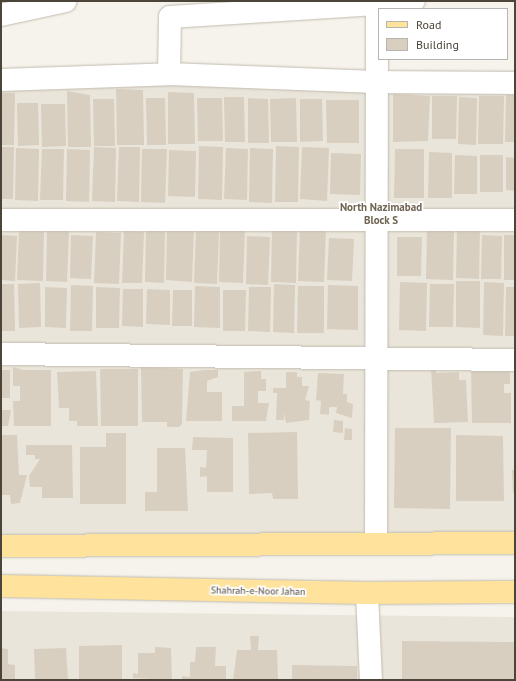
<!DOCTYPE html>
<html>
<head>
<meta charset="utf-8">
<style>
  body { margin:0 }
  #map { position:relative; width:516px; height:681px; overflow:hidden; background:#f6f3ec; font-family:"PT Sans",sans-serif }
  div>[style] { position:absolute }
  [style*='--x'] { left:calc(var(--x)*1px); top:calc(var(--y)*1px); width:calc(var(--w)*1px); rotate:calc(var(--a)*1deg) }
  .residential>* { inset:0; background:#eae5da }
  .building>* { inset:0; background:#d8cfc1 }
  .roads { filter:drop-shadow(0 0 1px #c2bbae) drop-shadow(0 0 1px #c2bbae) }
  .minor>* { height:22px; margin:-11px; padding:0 11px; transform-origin:11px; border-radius:11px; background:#fff }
  .major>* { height:22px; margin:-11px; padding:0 11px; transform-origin:11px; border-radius:11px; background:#ffe39c }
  span { translate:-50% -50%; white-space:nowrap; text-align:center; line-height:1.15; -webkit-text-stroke:3.5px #fff; paint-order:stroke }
  .street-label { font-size:10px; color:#4b4439 }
  .neighbourhood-label { font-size:11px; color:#6e6250; font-weight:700 }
  .frame { position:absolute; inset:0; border:2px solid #4b4439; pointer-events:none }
  .legend { position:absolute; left:378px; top:8px; width:130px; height:52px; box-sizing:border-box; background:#fff; border:1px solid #b7b4b0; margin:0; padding:5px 7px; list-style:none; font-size:12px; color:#4b4439 }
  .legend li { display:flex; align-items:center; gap:8px; height:20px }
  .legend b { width:20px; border:1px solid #b7b4b0 }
</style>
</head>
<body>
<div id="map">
  <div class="residential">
    <div style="clip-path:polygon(1px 80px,515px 81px,515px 544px,1px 544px)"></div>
    <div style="clip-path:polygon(1px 611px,515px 617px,515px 680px,1px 680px)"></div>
  </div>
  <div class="building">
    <div style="clip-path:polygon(116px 89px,143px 90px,144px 145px,117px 145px)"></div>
    <div style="clip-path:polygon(67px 91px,90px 95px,91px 147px,68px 147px)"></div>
    <div style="clip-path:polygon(168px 92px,194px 93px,195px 144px,168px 144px)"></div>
    <div style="clip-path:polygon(1px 93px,15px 93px,14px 145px,1px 145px)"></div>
    <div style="clip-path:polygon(393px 94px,430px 96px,428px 141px,393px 142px)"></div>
    <div style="clip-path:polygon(506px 95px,515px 95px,515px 142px,505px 142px)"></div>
    <div style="clip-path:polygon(432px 96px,457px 96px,456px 139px,432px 139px)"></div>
    <div style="clip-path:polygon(479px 96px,504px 96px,503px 144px,478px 144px)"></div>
    <div style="clip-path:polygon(224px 97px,244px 97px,245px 142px,225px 142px)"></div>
    <div style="clip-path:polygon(459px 97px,477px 98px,476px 145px,458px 144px)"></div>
    <div style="clip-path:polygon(146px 98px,165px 98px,166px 145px,147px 145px)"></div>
    <div style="clip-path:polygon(197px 98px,222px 98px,223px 141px,198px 141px)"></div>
    <div style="clip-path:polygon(248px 98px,268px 99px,269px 143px,248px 143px)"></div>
    <div style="clip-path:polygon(296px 98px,297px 142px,271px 142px,270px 99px)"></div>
    <div style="clip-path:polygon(93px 99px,114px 99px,115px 146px,94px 146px)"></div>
    <div style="clip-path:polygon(300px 99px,322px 99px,323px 141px,300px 142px)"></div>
    <div style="clip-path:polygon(326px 100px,359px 100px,359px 143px,327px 143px)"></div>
    <div style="clip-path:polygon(17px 103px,38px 103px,39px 145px,18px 146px)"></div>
    <div style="clip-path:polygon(41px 104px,65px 104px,66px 146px,42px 147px)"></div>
    <div style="clip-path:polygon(199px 146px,223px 147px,222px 200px,198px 199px)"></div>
    <div style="clip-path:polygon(276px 146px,299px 147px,298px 202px,275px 202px)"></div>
    <div style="clip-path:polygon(1px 147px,14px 147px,13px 199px,1px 199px)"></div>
    <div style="clip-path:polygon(94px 147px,116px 148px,115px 202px,92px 201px)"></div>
    <div style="clip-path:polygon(119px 147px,140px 147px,139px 202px,117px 201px)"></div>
    <div style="clip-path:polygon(302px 147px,329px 148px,327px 201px,300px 199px)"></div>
    <div style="clip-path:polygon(16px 148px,39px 149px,38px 201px,15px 200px)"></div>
    <div style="clip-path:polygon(226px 148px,248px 149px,247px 200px,224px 199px)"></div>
    <div style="clip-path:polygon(250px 148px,273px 149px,272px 203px,249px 202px)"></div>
    <div style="clip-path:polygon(42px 149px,64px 149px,63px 200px,40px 200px)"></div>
    <div style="clip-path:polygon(67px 149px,90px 150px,89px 202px,66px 201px)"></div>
    <div style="clip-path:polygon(142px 149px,167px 149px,165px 203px,141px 202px)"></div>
    <div style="clip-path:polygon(395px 149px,424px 149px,424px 198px,394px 198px)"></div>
    <div style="clip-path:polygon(169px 150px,196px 151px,195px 197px,168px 196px)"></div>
    <div style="clip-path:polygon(429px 152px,452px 153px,452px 198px,428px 198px)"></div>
    <div style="clip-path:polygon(331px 153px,361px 154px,360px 195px,330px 194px)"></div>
    <div style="clip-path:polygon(455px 155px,477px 156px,477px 194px,454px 194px)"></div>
    <div style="clip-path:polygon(480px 155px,503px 155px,503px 192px,480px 192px)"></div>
    <div style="clip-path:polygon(506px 157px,515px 158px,515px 191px,506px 190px)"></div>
    <div style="clip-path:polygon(167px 227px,194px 228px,192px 282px,166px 280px)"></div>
    <div style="clip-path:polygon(220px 228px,245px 229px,243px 283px,219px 282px)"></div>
    <div style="clip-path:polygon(427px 228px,454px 229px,453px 280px,426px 279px)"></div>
    <div style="clip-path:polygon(457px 228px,480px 229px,479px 279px,456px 278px)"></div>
    <div style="clip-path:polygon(272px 229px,297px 230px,296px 283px,271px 282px)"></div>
    <div style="clip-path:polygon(300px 229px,326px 230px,324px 282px,298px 281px)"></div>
    <div style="clip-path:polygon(19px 230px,44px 231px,43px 281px,17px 280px)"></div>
    <div style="clip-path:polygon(47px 230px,69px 231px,67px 282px,46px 281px)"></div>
    <div style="clip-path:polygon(196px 230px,219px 231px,217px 284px,194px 283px)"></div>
    <div style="clip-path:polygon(124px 231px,144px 232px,142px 283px,122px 283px)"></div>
    <div style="clip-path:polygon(146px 231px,165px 231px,164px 283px,145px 282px)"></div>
    <div style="clip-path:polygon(96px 232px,121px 233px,119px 284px,94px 283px)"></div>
    <div style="clip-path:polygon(1px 235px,17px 236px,15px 281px,1px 280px)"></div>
    <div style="clip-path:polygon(71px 235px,93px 236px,91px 279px,70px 278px)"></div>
    <div style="clip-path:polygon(482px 235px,502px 236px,501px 279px,481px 279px)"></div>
    <div style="clip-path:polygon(504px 235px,515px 235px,515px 280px,504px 280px)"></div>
    <div style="clip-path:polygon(247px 236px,270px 237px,268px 285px,246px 284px)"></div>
    <div style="clip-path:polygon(397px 237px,422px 237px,421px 276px,397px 276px)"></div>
    <div style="clip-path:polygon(329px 238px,354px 239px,352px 281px,327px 280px)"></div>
    <div style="clip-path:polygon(456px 281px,480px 281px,480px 328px,456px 327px)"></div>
    <div style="clip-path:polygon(400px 282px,427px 283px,426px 331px,399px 330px)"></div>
    <div style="clip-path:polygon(484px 282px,504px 283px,503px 336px,483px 335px)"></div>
    <div style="clip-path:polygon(40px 283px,41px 327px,19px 328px,18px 284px)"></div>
    <div style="clip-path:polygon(1px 284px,14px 284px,15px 331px,1px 331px)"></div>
    <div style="clip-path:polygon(274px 284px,295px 285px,294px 333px,273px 332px)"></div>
    <div style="clip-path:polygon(430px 284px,454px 284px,453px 327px,429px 327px)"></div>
    <div style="clip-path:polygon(71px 285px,93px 286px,92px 331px,70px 331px)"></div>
    <div style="clip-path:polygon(328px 285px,358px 286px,358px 330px,327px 329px)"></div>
    <div style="clip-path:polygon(195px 286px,220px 287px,220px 328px,194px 327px)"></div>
    <div style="clip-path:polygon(298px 286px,324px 286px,324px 333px,297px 333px)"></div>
    <div style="clip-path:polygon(45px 287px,67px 288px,66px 328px,45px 327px)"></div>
    <div style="clip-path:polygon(96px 287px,120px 288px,119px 328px,96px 328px)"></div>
    <div style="clip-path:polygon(249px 287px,271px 287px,270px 332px,248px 331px)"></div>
    <div style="clip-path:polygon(506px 287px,515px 287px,515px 336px,505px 336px)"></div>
    <div style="clip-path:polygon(123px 289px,143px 289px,143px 327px,122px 326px)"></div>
    <div style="clip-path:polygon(147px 289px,170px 290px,170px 325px,146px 324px)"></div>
    <div style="clip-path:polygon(173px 290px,192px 290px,192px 326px,172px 326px)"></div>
    <div style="clip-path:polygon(223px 290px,246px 290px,245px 331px,223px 331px)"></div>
    <div style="clip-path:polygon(13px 367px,23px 370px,51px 370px,51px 426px,14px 426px,13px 401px,20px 401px,20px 386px,13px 386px)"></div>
    <div style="clip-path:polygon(141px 367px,183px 369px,182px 424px,179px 427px,167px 427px,167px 422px,142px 422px)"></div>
    <div style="clip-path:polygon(431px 368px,436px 368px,436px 373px,459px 372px,459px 380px,466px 380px,468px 422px,434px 423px)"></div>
    <div style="clip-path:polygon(100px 369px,138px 369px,138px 426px,101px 426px)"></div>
    <div style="clip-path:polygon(510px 369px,510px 384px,504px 384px,504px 393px,511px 393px,511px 423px,472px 423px,471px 370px)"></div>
    <div style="clip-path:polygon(1px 370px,10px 370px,10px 398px,1px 398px)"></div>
    <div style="clip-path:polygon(204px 370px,218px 370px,218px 377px,207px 381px,207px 392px,222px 392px,222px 421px,186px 421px,190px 372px)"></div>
    <div style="clip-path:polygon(96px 371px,98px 426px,77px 426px,77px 421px,69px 421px,69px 408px,59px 408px,57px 372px)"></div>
    <div style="clip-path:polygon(261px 371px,261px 379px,266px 379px,266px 391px,258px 391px,258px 403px,269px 403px,266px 421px,232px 421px,232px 406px,244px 406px,244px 372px)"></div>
    <div style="clip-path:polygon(286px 372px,297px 372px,297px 377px,302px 377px,302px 386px,309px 386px,305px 400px,310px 401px,309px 420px,286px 423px,284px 413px,284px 420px,276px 420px,277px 393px,273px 393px,273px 388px,286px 388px)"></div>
    <div style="clip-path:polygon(318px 373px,344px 374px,343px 394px,347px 394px,347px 402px,353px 404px,352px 418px,336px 413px,337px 407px,329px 407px,329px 415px,320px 414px,321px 401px,316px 400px)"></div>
    <div style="clip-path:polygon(1px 410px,11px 410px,8px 426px,1px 426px)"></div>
    <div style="clip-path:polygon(334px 420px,343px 421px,343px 433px,333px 432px)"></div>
    <div style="clip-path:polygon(345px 428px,352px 429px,352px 440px,344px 440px)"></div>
    <div style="clip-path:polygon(395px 428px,451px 428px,450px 509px,394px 508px)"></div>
    <div style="clip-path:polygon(297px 432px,298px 499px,273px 499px,272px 493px,249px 494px,248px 433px)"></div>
    <div style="clip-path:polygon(106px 433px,126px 433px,126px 504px,80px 504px,80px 447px,106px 447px)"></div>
    <div style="clip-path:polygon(1px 435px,17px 435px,19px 475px,27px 475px,20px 503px,11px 504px,10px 495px,1px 495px)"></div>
    <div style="clip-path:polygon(456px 435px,503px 436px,504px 501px,456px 501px)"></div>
    <div style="clip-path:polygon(193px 437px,233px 438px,233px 492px,207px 492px,207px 476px,200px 477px,200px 467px,206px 468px,207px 450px,192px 450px)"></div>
    <div style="clip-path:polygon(26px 445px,72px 445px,73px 498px,42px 498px,42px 487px,30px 487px,29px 476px,40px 459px,35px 459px,35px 455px,26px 455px)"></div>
    <div style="clip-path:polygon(157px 448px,185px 448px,188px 511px,145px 511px,145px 492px,157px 492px)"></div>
    <div style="clip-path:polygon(512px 470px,515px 470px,515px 493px,513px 493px)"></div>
    <div style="clip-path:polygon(250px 636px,259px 636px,258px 650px,277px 650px,278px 680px,233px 680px,237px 650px,251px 650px)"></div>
    <div style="clip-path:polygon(402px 641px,515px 642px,515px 680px,402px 680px)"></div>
    <div style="clip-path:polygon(122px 645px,122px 680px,79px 680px,79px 646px)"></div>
    <div style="clip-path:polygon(155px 647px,171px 648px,172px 680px,133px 678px,133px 673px,138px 674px,138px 653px,155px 653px)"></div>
    <div style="clip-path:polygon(196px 647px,216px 647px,215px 666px,226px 666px,226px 680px,182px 680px,182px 676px,190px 677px,190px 662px,195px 662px)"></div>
    <div style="clip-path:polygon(1px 648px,8px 649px,8px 664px,15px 665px,15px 680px,1px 680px)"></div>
    <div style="clip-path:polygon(66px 648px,68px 680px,35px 680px,34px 649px)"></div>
    <div style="clip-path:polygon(292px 665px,357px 666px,357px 680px,292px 680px)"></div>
  </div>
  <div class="roads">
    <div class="minor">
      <div style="--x:1;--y:15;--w:66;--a:-12.2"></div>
      <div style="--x:169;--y:74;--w:57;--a:-89"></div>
      <div style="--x:170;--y:17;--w:207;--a:-3.6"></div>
      <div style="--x:1;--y:80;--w:168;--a:-2"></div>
      <div style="--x:169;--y:74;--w:207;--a:2.2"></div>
      <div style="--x:376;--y:82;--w:139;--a:0.4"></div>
      <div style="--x:1;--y:220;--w:514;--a:0"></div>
      <div style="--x:1;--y:354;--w:514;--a:0.67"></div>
      <div style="--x:376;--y:543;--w:539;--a:-89.89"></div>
      <div style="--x:377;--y:4;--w:37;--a:-5"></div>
      <div style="--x:367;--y:593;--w:87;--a:87.4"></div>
    </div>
    <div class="major">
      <div style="--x:1;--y:546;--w:514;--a:-0.33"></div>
      <div style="--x:1;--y:586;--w:366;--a:1.1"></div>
      <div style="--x:367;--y:593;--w:148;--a:-0.4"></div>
    </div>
  </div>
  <div class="street-label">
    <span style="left:258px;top:591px;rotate:1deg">Shahrah-e-Noor Jahan</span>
  </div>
  <div class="neighbourhood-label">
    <span style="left:381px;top:214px">North Nazimabad<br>Block S</span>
  </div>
  <div class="frame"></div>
  <ul class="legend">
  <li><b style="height:5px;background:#ffe39c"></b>Road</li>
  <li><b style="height:11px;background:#d8cfc1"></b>Building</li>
  </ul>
</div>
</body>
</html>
